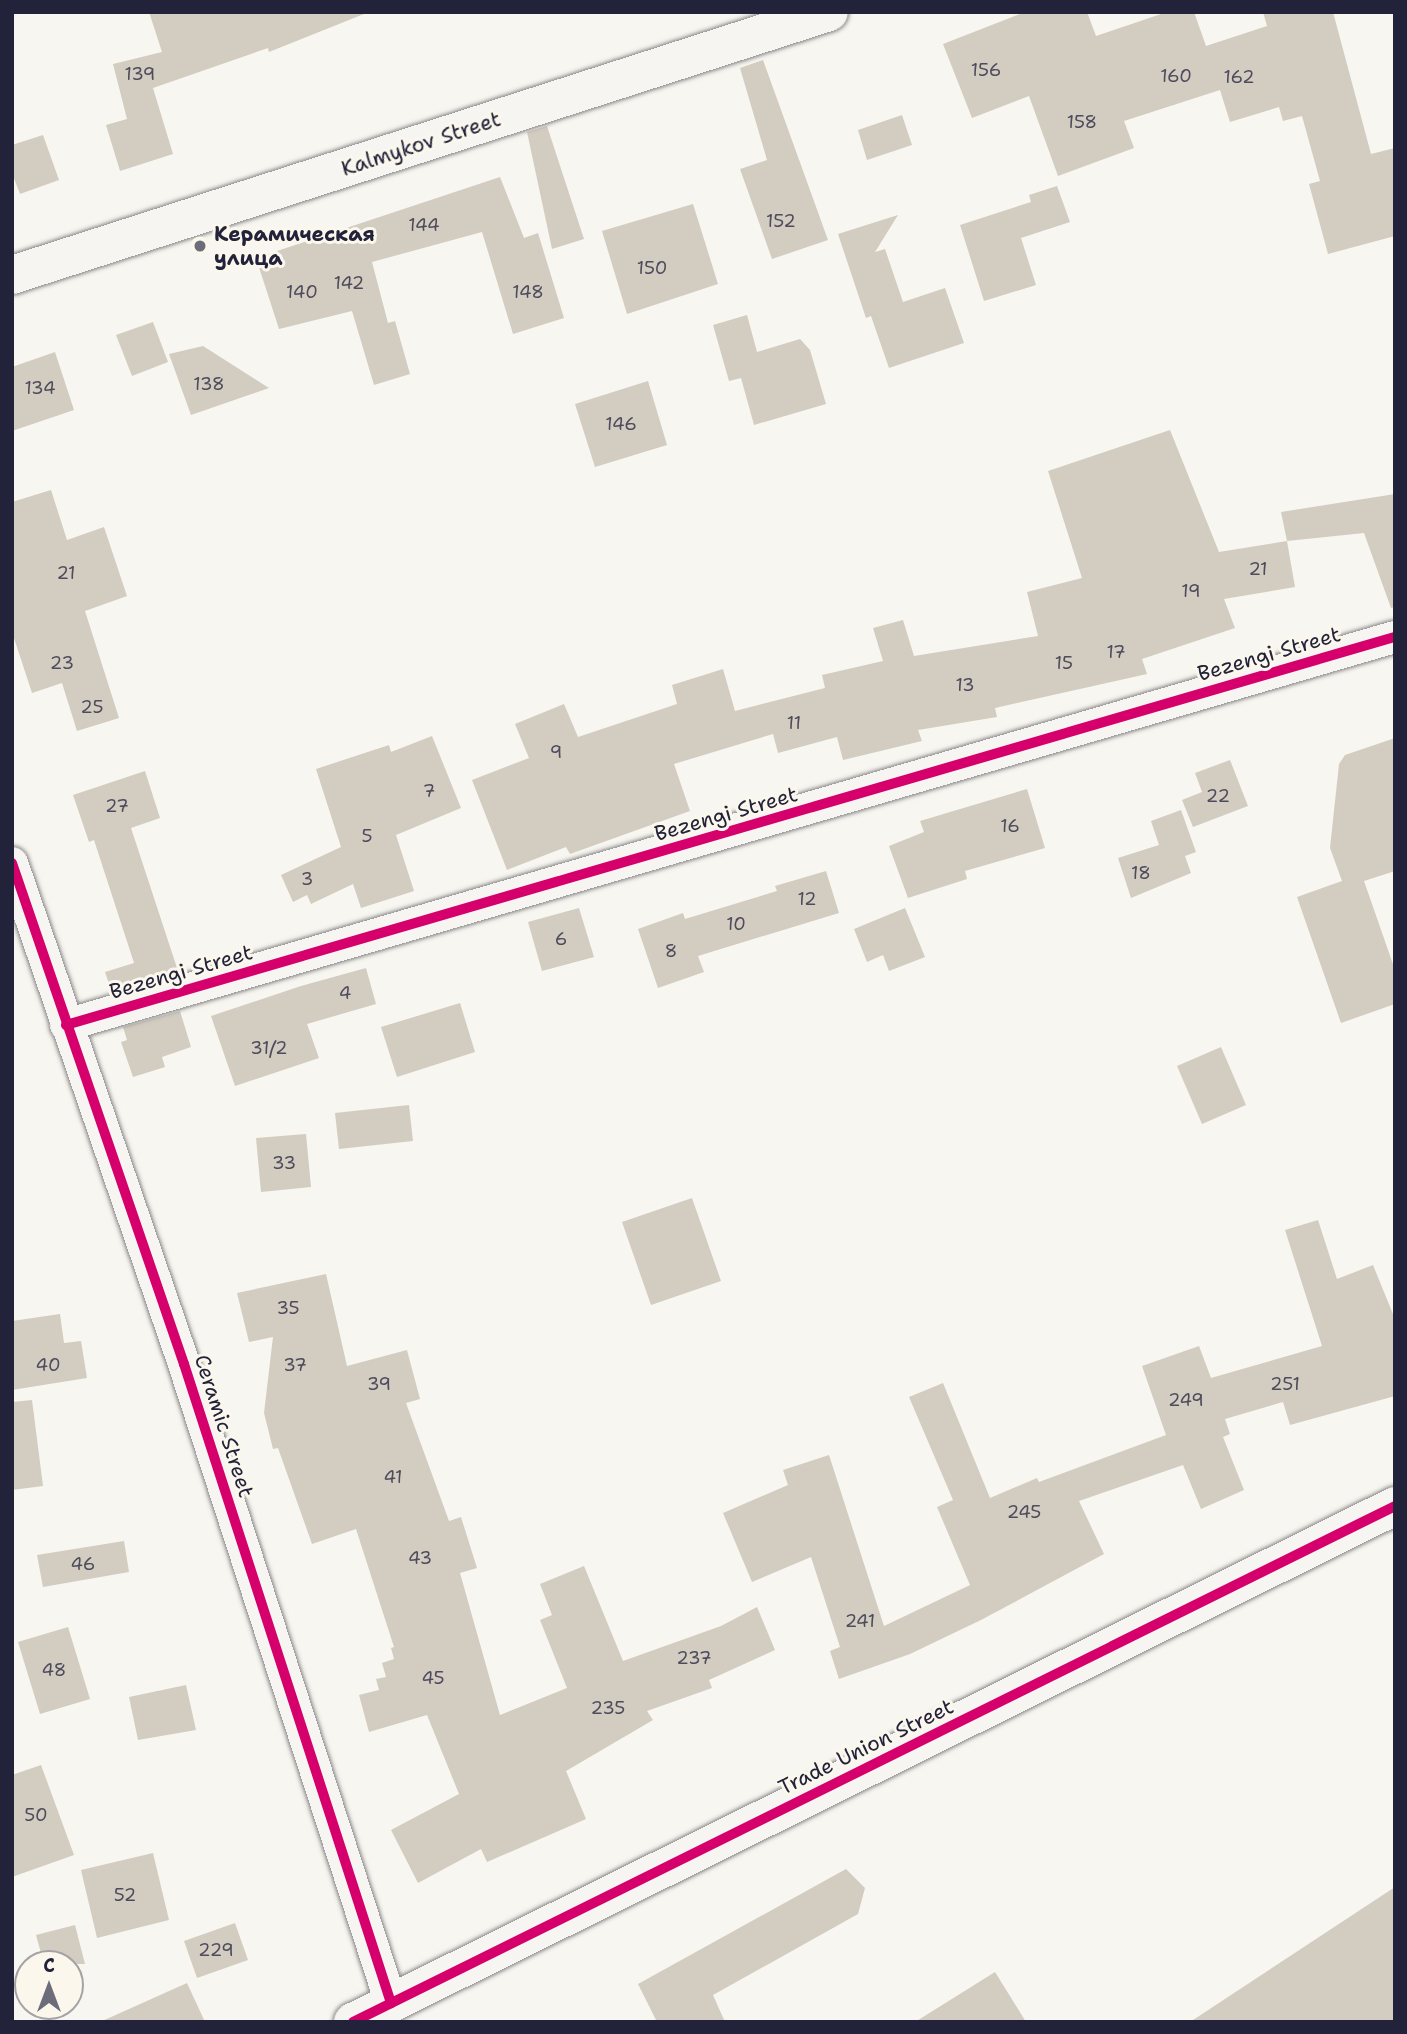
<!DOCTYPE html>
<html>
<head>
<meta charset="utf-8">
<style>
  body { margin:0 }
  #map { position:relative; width:1407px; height:2034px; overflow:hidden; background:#f8f6f0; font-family:"Shantell Sans",sans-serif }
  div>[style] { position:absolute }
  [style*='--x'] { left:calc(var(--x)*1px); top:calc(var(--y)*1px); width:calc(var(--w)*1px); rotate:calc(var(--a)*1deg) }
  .building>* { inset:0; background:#d3ccc1 }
  .roads { filter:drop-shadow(0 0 2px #878688) drop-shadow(0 0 2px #878688) }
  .street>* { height:32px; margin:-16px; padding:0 16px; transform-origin:16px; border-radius:16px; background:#f6f5f1 }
  .secondary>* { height:38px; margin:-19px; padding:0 19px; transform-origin:19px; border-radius:19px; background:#f6f5f1 }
  .cycleway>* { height:10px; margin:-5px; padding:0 5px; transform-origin:5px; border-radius:5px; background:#d6006c }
  .dots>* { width:19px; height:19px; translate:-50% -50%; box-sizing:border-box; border:4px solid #fbf7ec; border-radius:50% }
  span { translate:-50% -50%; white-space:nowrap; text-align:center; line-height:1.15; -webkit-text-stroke:6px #fbf7ec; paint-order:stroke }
  .number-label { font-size:18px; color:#4e4c5c }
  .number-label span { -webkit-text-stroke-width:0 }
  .street-label { font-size:21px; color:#22223b }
  .poi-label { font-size:21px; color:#22223b; font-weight:700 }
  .left { translate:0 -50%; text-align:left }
  .frame { position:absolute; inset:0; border:14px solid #22223b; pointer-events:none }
  .north { position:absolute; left:14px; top:1950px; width:70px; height:70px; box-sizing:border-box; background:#fbf7ec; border:2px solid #a4a2a5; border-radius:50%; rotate:0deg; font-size:19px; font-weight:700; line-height:28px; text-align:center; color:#22223b }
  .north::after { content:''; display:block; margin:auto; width:24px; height:32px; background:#6d6c7a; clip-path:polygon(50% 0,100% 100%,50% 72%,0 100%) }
</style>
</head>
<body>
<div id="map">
  <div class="building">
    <div style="clip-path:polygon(149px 12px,364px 12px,364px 14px,269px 52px,268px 48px,153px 88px,173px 154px,120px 171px,106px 125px,127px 119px,113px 64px,162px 52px)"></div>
    <div style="clip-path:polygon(1025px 12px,1087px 12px,1096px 36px,1167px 12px,1194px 12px,1206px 46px,1267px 26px,1263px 12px,1333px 12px,1371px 154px,1395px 148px,1395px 236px,1328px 254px,1309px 184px,1320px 181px,1302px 116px,1283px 121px,1279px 107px,1230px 122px,1220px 90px,1124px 121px,1134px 148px,1058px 176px,1029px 96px,972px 118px,943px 44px)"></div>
    <div style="clip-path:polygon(763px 60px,828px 240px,772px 259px,740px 169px,767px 160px,740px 68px)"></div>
    <div style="clip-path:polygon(902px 115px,912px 145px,867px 160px,858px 130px)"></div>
    <div style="clip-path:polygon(547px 126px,584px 239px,552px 249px,527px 132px)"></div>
    <div style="clip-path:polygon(43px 135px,59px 180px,20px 194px,12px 173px,12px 145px)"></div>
    <div style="clip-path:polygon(500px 177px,524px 238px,538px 233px,564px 318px,513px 334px,482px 232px,372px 262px,388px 323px,395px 321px,410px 374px,374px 385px,352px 311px,279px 329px,256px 258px)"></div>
    <div style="clip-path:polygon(1057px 186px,1070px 222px,1021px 238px,1036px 285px,984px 301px,960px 225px,1031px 202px,1029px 195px)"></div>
    <div style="clip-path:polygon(693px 204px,718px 284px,627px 314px,602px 231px)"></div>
    <div style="clip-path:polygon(898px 215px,875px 252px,885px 249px,903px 302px,945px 288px,964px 343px,889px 368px,871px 316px,866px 318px,838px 234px)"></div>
    <div style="clip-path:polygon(747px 315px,757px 352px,800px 339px,810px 350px,826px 404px,754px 425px,741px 378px,729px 381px,713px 325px)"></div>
    <div style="clip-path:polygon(153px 322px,168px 362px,132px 376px,116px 335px)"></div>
    <div style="clip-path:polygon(203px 346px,269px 388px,191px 415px,169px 354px)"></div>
    <div style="clip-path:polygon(55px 352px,74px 410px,12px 431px,12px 367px)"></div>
    <div style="clip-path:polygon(648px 381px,667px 445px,595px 467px,575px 404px)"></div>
    <div style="clip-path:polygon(1170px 430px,1219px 552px,1287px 541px,1295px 587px,1224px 599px,1235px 628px,1142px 659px,1147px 674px,995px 708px,997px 717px,918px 730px,922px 741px,843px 760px,837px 737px,778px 753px,773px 734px,674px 764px,690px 811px,570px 854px,566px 847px,507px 870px,472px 780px,529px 758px,515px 724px,564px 704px,578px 737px,677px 704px,672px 685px,723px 669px,735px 711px,825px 688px,822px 675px,883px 661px,873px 628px,903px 620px,914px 656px,1038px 636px,1027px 592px,1082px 578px,1048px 471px)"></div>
    <div style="clip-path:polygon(51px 490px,67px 540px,104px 527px,127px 596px,85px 611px,119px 718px,77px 731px,62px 683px,32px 693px,12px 632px,12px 502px)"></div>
    <div style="clip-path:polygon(1395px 494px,1395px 607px,1391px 608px,1364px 533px,1287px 541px,1281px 512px)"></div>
    <div style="clip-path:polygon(432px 736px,461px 808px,396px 835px,414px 891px,361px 908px,353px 884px,311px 904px,307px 895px,293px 902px,281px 875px,341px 847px,316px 769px,389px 745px,391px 752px)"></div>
    <div style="clip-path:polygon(1395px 738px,1395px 871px,1364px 881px,1395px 970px,1395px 1004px,1341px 1023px,1297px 897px,1342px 881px,1330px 848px,1339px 764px,1345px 755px)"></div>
    <div style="clip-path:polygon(1230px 760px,1248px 806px,1193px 827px,1182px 800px,1202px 792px,1195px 773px)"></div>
    <div style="clip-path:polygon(145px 771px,160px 818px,131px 828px,177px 968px,168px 971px,169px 976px,112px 993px,105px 972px,134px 963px,94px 840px,89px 842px,73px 795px)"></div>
    <div style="clip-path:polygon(1027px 789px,1045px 848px,965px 871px,967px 879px,908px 898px,889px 846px,924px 832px,920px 821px)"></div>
    <div style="clip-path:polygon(1181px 810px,1196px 852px,1185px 856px,1191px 873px,1131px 898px,1118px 858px,1159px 845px,1151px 821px)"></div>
    <div style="clip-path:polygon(826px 871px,839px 913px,698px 956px,704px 972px,658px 988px,638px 929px,683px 913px,685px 919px,777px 891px,775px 886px)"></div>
    <div style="clip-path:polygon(579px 908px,594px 957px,542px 971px,528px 922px)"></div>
    <div style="clip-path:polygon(905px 908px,925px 957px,889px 971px,883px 955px,867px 962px,854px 929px)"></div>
    <div style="clip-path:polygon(366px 968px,376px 1004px,307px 1024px,319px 1058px,235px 1086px,211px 1016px,301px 986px)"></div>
    <div style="clip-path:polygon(460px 1003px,475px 1052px,397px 1077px,381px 1027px)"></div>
    <div style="clip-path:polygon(180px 1011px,191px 1047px,162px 1057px,165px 1067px,133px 1077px,121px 1042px,127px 1040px,123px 1027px)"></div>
    <div style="clip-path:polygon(1221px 1047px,1246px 1105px,1202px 1124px,1177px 1066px)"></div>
    <div style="clip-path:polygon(409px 1105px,413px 1141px,339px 1149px,335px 1113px)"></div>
    <div style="clip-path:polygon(306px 1134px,311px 1187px,261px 1192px,256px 1138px)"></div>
    <div style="clip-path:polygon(692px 1198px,721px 1281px,651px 1305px,622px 1222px)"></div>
    <div style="clip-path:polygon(1318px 1220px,1337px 1279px,1373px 1265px,1395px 1319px,1395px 1396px,1290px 1425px,1283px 1402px,1225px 1419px,1230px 1434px,1223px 1437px,1244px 1490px,1201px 1509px,1183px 1465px,1079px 1501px,1104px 1554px,981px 1620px,910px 1654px,839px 1679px,830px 1651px,840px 1647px,811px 1557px,752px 1582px,723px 1513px,788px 1485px,783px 1470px,829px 1455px,884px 1626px,970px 1585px,937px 1507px,953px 1500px,909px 1397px,943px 1383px,990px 1498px,1037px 1478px,1039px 1482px,1166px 1435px,1142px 1366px,1199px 1346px,1211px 1378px,1322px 1346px,1285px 1230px)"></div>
    <div style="clip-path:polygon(326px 1274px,347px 1366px,407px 1350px,420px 1399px,406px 1403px,449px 1521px,461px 1517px,477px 1568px,460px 1573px,500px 1715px,567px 1688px,540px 1620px,552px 1615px,540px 1584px,584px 1566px,623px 1661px,721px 1626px,757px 1607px,775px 1650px,709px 1680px,712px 1688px,647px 1711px,653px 1720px,566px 1771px,586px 1819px,487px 1862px,481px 1849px,418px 1883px,391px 1830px,459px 1794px,427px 1715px,369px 1732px,359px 1695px,379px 1690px,376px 1679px,386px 1677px,382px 1663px,394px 1659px,391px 1648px,394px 1647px,356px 1529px,312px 1544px,278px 1448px,273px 1449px,264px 1413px,273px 1337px,249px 1342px,237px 1293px)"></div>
    <div style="clip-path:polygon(60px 1314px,64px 1343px,81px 1341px,87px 1378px,12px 1390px,12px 1321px)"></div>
    <div style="clip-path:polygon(32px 1400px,43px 1486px,12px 1490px,12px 1402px)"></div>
    <div style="clip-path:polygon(124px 1541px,129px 1572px,43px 1587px,37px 1555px)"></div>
    <div style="clip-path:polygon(68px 1627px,90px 1699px,40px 1714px,18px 1642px)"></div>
    <div style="clip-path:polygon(186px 1685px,196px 1730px,138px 1740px,129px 1697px)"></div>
    <div style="clip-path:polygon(41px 1765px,74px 1855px,12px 1877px,12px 1775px)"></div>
    <div style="clip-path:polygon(153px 1853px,169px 1920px,97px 1938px,81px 1870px)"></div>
    <div style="clip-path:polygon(846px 1869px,865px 1888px,858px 1914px,713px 1995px,725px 2022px,657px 2022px,638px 1984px)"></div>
    <div style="clip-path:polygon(1395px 1887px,1395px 2022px,1190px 2022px)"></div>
    <div style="clip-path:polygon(235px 1923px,248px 1960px,197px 1978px,184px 1941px)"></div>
    <div style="clip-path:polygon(75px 1925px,85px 1964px,44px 1964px,36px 1935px)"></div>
    <div style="clip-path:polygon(995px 1972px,1026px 2022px,915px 2022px)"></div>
    <div style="clip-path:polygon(187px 1983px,205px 2022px,100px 2022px)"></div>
  </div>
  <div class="roads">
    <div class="street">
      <div style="--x:12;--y:863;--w:530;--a:71.05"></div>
      <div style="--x:184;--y:1364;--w:672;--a:72.05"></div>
      <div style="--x:66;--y:1025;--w:1384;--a:-16.28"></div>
    </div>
    <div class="secondary">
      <div style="--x:12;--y:275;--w:858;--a:-17.84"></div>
      <div style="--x:353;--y:2022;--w:1163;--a:-26.34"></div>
    </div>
  </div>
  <div class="cycleway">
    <div style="--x:12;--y:863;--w:530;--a:71.05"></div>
    <div style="--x:184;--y:1364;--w:672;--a:72.05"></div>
    <div style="--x:66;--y:1025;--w:1384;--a:-16.28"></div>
    <div style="--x:353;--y:2022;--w:1163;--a:-26.34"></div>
  </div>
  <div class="dots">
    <div style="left:200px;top:246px;background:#6d6c7a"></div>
  </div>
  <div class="number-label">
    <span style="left:986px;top:70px">156</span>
    <span style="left:140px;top:74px">139</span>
    <span style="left:1176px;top:76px">160</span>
    <span style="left:1239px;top:77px">162</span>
    <span style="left:1082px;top:122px">158</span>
    <span style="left:781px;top:221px">152</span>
    <span style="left:424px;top:225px">144</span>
    <span style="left:652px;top:268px">150</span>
    <span style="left:349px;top:283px">142</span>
    <span style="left:302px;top:292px">140</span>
    <span style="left:528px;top:292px">148</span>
    <span style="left:209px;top:384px">138</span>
    <span style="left:40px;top:388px">134</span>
    <span style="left:621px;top:424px">146</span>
    <span style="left:1258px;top:569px">21</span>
    <span style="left:66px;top:573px">21</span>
    <span style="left:1191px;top:591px">19</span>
    <span style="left:1116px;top:652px">17</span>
    <span style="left:62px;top:663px">23</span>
    <span style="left:1064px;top:663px">15</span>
    <span style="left:965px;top:685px">13</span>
    <span style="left:92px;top:707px">25</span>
    <span style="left:794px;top:723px">11</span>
    <span style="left:556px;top:752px">9</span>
    <span style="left:429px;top:791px">7</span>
    <span style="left:1218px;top:796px">22</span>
    <span style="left:117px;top:806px">27</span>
    <span style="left:1010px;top:826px">16</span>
    <span style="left:367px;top:836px">5</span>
    <span style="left:1141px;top:873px">18</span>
    <span style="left:307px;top:879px">3</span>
    <span style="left:807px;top:899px">12</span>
    <span style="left:736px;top:924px">10</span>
    <span style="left:561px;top:939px">6</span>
    <span style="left:671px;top:951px">8</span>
    <span style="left:345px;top:993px">4</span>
    <span style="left:269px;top:1048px">31/2</span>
    <span style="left:284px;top:1163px">33</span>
    <span style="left:288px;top:1308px">35</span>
    <span style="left:48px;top:1365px">40</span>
    <span style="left:295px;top:1365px">37</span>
    <span style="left:379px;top:1384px">39</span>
    <span style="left:1285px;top:1384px">251</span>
    <span style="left:1186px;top:1400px">249</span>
    <span style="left:393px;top:1477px">41</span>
    <span style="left:1024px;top:1512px">245</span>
    <span style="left:420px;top:1558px">43</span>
    <span style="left:83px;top:1564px">46</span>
    <span style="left:860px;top:1621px">241</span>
    <span style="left:694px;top:1658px">237</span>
    <span style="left:54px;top:1670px">48</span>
    <span style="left:433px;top:1678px">45</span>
    <span style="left:608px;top:1708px">235</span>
    <span style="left:36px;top:1815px">50</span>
    <span style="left:125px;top:1895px">52</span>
    <span style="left:216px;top:1950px">229</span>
  </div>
  <div class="street-label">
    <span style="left:421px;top:144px;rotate:-18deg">Kalmykov Street</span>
    <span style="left:1269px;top:654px;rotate:-16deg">Bezengi Street</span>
    <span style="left:726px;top:814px;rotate:-16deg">Bezengi Street</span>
    <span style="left:181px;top:972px;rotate:-16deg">Bezengi Street</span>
    <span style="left:224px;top:1426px;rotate:72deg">Ceramic Street</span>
    <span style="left:866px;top:1747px;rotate:-26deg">Trade Union Street</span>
  </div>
  <div class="poi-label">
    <span class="left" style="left:214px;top:246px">Керамическая<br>улица</span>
  </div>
  <div class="frame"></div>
  <div class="north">С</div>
</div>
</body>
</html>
